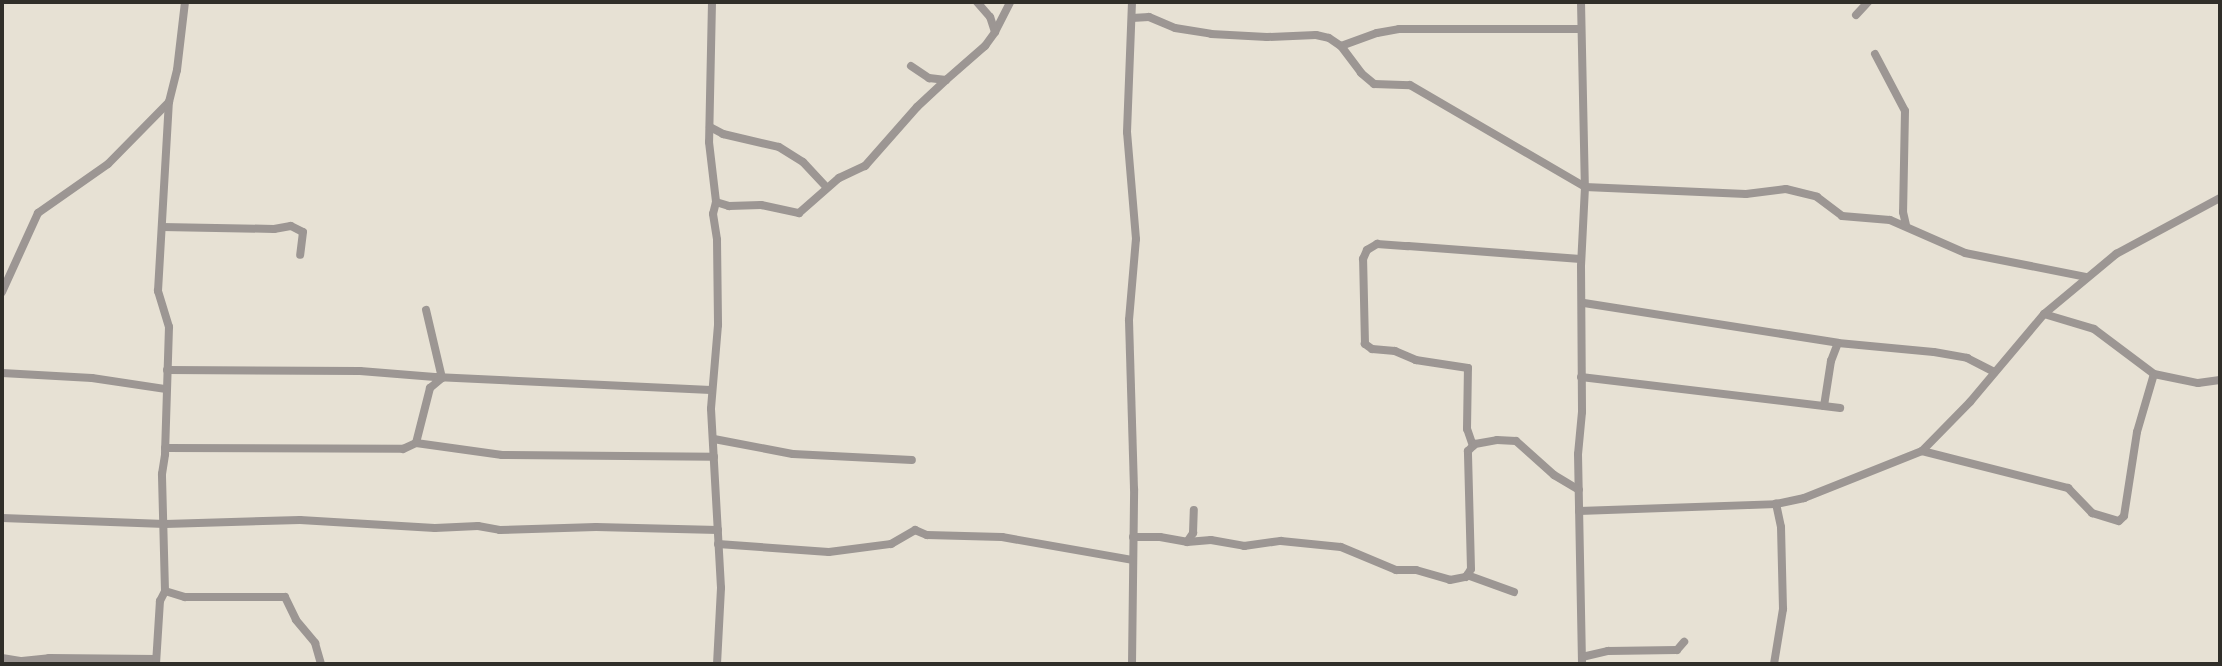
<!DOCTYPE html>
<html>
<head>
<meta charset="utf-8">
<style>
  body { margin:0 }
  #map { position:relative; width:2222px; height:666px; overflow:hidden; background:#e7e1d4; font-family:"Fira Sans Condensed",sans-serif }
  div>[style] { position:absolute }
  [style*='--x'] { left:calc(var(--x)*1px); top:calc(var(--y)*1px); width:calc(var(--w)*1px); rotate:calc(var(--a)*1deg) }
  .minor>* { height:8px; margin:-4px; padding:0 4px; transform-origin:4px; border-radius:4px; background:#9c9693 }
  span { translate:-50% -50%; white-space:nowrap; text-align:center; line-height:1.15; -webkit-text-stroke:5px #e7e1d4; paint-order:stroke }
  .frame { position:absolute; inset:0; border:4px solid #302e29; pointer-events:none }
</style>
</head>
<body>
<div id="map">
  <div class="minor">
    <div style="--x:712;--y:2;--w:140;--a:91.2"></div>
    <div style="--x:709;--y:142;--w:60;--a:83.3"></div>
    <div style="--x:716;--y:202;--w:12;--a:104"></div>
    <div style="--x:713;--y:214;--w:26;--a:81"></div>
    <div style="--x:717;--y:240;--w:85;--a:89.3"></div>
    <div style="--x:718;--y:325;--w:84;--a:94.8"></div>
    <div style="--x:711;--y:409;--w:179;--a:86.8"></div>
    <div style="--x:721;--y:588;--w:76;--a:93"></div>
    <div style="--x:1581;--y:2;--w:185;--a:88.8"></div>
    <div style="--x:1585;--y:187;--w:79;--a:92.9"></div>
    <div style="--x:1581;--y:266;--w:146;--a:89.6"></div>
    <div style="--x:1582;--y:412;--w:42;--a:95.4"></div>
    <div style="--x:1578;--y:454;--w:210;--a:88.9"></div>
    <div style="--x:1856;--y:15;--w:18;--a:-47"></div>
    <div style="--x:1132;--y:18;--w:17;--a:-3"></div>
    <div style="--x:1149;--y:17;--w:28;--a:23"></div>
    <div style="--x:1175;--y:28;--w:36;--a:9"></div>
    <div style="--x:1211;--y:34;--w:56;--a:3.1"></div>
    <div style="--x:1267;--y:37;--w:49;--a:-2.3"></div>
    <div style="--x:1316;--y:35;--w:13;--a:13"></div>
    <div style="--x:1329;--y:38;--w:14;--a:34"></div>
    <div style="--x:1341;--y:46;--w:34;--a:53"></div>
    <div style="--x:1361;--y:73;--w:17;--a:40"></div>
    <div style="--x:1374;--y:84;--w:36;--a:2"></div>
    <div style="--x:1410;--y:85;--w:203;--a:30.2"></div>
    <div style="--x:1585;--y:187;--w:161;--a:2.5"></div>
    <div style="--x:1746;--y:194;--w:40;--a:-7.1"></div>
    <div style="--x:1786;--y:189;--w:32;--a:14"></div>
    <div style="--x:1817;--y:197;--w:31;--a:37"></div>
    <div style="--x:1842;--y:216;--w:48;--a:4.8"></div>
    <div style="--x:1890;--y:220;--w:82;--a:23.7"></div>
    <div style="--x:1965;--y:253;--w:123;--a:11.2"></div>
    <div style="--x:995;--y:32;--w:34;--a:-63"></div>
    <div style="--x:1341;--y:46;--w:38;--a:-20"></div>
    <div style="--x:1377;--y:33;--w:22;--a:-10"></div>
    <div style="--x:1399;--y:29;--w:182;--a:0"></div>
    <div style="--x:1875;--y:54;--w:64;--a:62.2"></div>
    <div style="--x:1905;--y:111;--w:101;--a:91.1"></div>
    <div style="--x:1903;--y:212;--w:13;--a:77"></div>
    <div style="--x:911;--y:66;--w:22;--a:34"></div>
    <div style="--x:929;--y:78;--w:17;--a:7"></div>
    <div style="--x:946;--y:80;--w:52;--a:-41.1"></div>
    <div style="--x:985;--y:46;--w:17;--a:-54"></div>
    <div style="--x:995;--y:32;--w:16;--a:-108"></div>
    <div style="--x:990;--y:17;--w:20;--a:-131"></div>
    <div style="--x:710;--y:127;--w:15;--a:28"></div>
    <div style="--x:723;--y:134;--w:57;--a:13.1"></div>
    <div style="--x:779;--y:147;--w:28;--a:32"></div>
    <div style="--x:803;--y:162;--w:34;--a:47"></div>
    <div style="--x:716;--y:202;--w:14;--a:17"></div>
    <div style="--x:729;--y:206;--w:32;--a:-2"></div>
    <div style="--x:761;--y:205;--w:39;--a:12"></div>
    <div style="--x:799;--y:213;--w:53;--a:-41.2"></div>
    <div style="--x:839;--y:178;--w:29;--a:-25"></div>
    <div style="--x:865;--y:166;--w:79;--a:-48.6"></div>
    <div style="--x:917;--y:107;--w:40;--a:-43"></div>
    <div style="--x:162;--y:227;--w:112;--a:1"></div>
    <div style="--x:274;--y:229;--w:17;--a:-10"></div>
    <div style="--x:291;--y:226;--w:13;--a:27"></div>
    <div style="--x:303;--y:232;--w:23;--a:97"></div>
    <div style="--x:2;--y:292;--w:87;--a:-65.5"></div>
    <div style="--x:38;--y:213;--w:85;--a:-35"></div>
    <div style="--x:108;--y:164;--w:87;--a:-45.5"></div>
    <div style="--x:1584;--y:303;--w:257;--a:8.9"></div>
    <div style="--x:1838;--y:343;--w:96;--a:5.4"></div>
    <div style="--x:1934;--y:352;--w:34;--a:10"></div>
    <div style="--x:1967;--y:358;--w:31;--a:27"></div>
    <div style="--x:2044;--y:314;--w:52;--a:16.7"></div>
    <div style="--x:2094;--y:329;--w:75;--a:36.9"></div>
    <div style="--x:2154;--y:374;--w:45;--a:11.6"></div>
    <div style="--x:2198;--y:383;--w:22;--a:-8"></div>
    <div style="--x:167;--y:370;--w:193;--a:0.3"></div>
    <div style="--x:360;--y:371;--w:75;--a:4.6"></div>
    <div style="--x:435;--y:377;--w:276;--a:2.7"></div>
    <div style="--x:2;--y:373;--w:90;--a:3.2"></div>
    <div style="--x:92;--y:378;--w:75;--a:8.5"></div>
    <div style="--x:1581;--y:377;--w:261;--a:6.8"></div>
    <div style="--x:1824;--y:406;--w:46;--a:-81.2"></div>
    <div style="--x:1831;--y:361;--w:19;--a:-69"></div>
    <div style="--x:714;--y:439;--w:80;--a:10.8"></div>
    <div style="--x:793;--y:454;--w:119;--a:2.9"></div>
    <div style="--x:416;--y:443;--w:57;--a:-75.7"></div>
    <div style="--x:430;--y:388;--w:16;--a:-40"></div>
    <div style="--x:442;--y:378;--w:70;--a:-103.2"></div>
    <div style="--x:1473;--y:446;--w:18;--a:-109"></div>
    <div style="--x:1467;--y:429;--w:61;--a:-89.1"></div>
    <div style="--x:1468;--y:368;--w:53;--a:-171.3"></div>
    <div style="--x:1416;--y:360;--w:23;--a:-157"></div>
    <div style="--x:1395;--y:351;--w:23;--a:-175"></div>
    <div style="--x:1372;--y:349;--w:9;--a:-144"></div>
    <div style="--x:1365;--y:344;--w:85;--a:-91.3"></div>
    <div style="--x:1363;--y:259;--w:10;--a:-66"></div>
    <div style="--x:1367;--y:250;--w:12;--a:-31"></div>
    <div style="--x:1377;--y:244;--w:31;--a:4"></div>
    <div style="--x:1408;--y:246;--w:173;--a:4.3"></div>
    <div style="--x:165;--y:448;--w:238;--a:0.2"></div>
    <div style="--x:403;--y:449;--w:14;--a:-25"></div>
    <div style="--x:416;--y:443;--w:87;--a:7.9"></div>
    <div style="--x:502;--y:455;--w:212;--a:0.5"></div>
    <div style="--x:1922;--y:451;--w:151;--a:14.2"></div>
    <div style="--x:2068;--y:488;--w:35;--a:46"></div>
    <div style="--x:2092;--y:513;--w:28;--a:17"></div>
    <div style="--x:2119;--y:521;--w:7;--a:-45"></div>
    <div style="--x:2124;--y:516;--w:85;--a:-81.2"></div>
    <div style="--x:2137;--y:432;--w:60;--a:-73.7"></div>
    <div style="--x:1579;--y:511;--w:197;--a:-2"></div>
    <div style="--x:1776;--y:504;--w:29;--a:-12"></div>
    <div style="--x:1804;--y:498;--w:127;--a:-21.7"></div>
    <div style="--x:1922;--y:451;--w:69;--a:-45.6"></div>
    <div style="--x:1970;--y:402;--w:115;--a:-49.9"></div>
    <div style="--x:2044;--y:314;--w:94;--a:-39.8"></div>
    <div style="--x:2116;--y:254;--w:118;--a:-28.3"></div>
    <div style="--x:2;--y:518;--w:163;--a:2.1"></div>
    <div style="--x:165;--y:524;--w:135;--a:-1.7"></div>
    <div style="--x:300;--y:520;--w:135;--a:3.4"></div>
    <div style="--x:435;--y:528;--w:43;--a:-2.7"></div>
    <div style="--x:478;--y:526;--w:22;--a:10"></div>
    <div style="--x:500;--y:530;--w:96;--a:-1.8"></div>
    <div style="--x:596;--y:527;--w:122;--a:1.4"></div>
    <div style="--x:1133;--y:537;--w:27;--a:0"></div>
    <div style="--x:1160;--y:537;--w:27;--a:10"></div>
    <div style="--x:1187;--y:542;--w:11;--a:-56"></div>
    <div style="--x:1193;--y:533;--w:23;--a:-88"></div>
    <div style="--x:1187;--y:542;--w:24;--a:-5"></div>
    <div style="--x:1211;--y:540;--w:34;--a:10"></div>
    <div style="--x:1244;--y:546;--w:37;--a:-8"></div>
    <div style="--x:1281;--y:541;--w:60;--a:5.7"></div>
    <div style="--x:1341;--y:547;--w:60;--a:22.7"></div>
    <div style="--x:1396;--y:570;--w:20;--a:0"></div>
    <div style="--x:1416;--y:570;--w:35;--a:16"></div>
    <div style="--x:1450;--y:580;--w:16;--a:-11"></div>
    <div style="--x:1466;--y:577;--w:9;--a:-58"></div>
    <div style="--x:1471;--y:569;--w:118;--a:-91.5"></div>
    <div style="--x:1468;--y:451;--w:10;--a:-45"></div>
    <div style="--x:1475;--y:444;--w:22;--a:-10"></div>
    <div style="--x:1497;--y:440;--w:19;--a:3"></div>
    <div style="--x:1516;--y:441;--w:51;--a:41.8"></div>
    <div style="--x:1554;--y:475;--w:29;--a:31"></div>
    <div style="--x:718;--y:544;--w:111;--a:4.1"></div>
    <div style="--x:829;--y:552;--w:63;--a:-7.4"></div>
    <div style="--x:891;--y:544;--w:28;--a:-30"></div>
    <div style="--x:915;--y:530;--w:13;--a:23"></div>
    <div style="--x:927;--y:535;--w:75;--a:1.5"></div>
    <div style="--x:1002;--y:537;--w:132;--a:10"></div>
    <div style="--x:1467;--y:575;--w:50;--a:19.9"></div>
    <div style="--x:165;--y:591;--w:21;--a:17"></div>
    <div style="--x:185;--y:597;--w:100;--a:0"></div>
    <div style="--x:285;--y:597;--w:25;--a:64"></div>
    <div style="--x:296;--y:620;--w:30;--a:50"></div>
    <div style="--x:315;--y:643;--w:22;--a:74"></div>
    <div style="--x:1582;--y:657;--w:27;--a:-13"></div>
    <div style="--x:1608;--y:651;--w:69;--a:-0.8"></div>
    <div style="--x:1677;--y:650;--w:11;--a:-49"></div>
    <div style="--x:2;--y:658;--w:20;--a:9"></div>
    <div style="--x:22;--y:661;--w:27;--a:-6"></div>
    <div style="--x:49;--y:658;--w:107;--a:0.5"></div>
    <div style="--x:156;--y:664;--w:63;--a:-86.4"></div>
    <div style="--x:160;--y:601;--w:11;--a:-63"></div>
    <div style="--x:165;--y:591;--w:117;--a:-91.5"></div>
    <div style="--x:162;--y:474;--w:20;--a:-81"></div>
    <div style="--x:165;--y:454;--w:127;--a:-88.2"></div>
    <div style="--x:169;--y:327;--w:38;--a:-107"></div>
    <div style="--x:158;--y:291;--w:189;--a:-86.7"></div>
    <div style="--x:169;--y:102;--w:33;--a:-76"></div>
    <div style="--x:177;--y:70;--w:68;--a:-83.3"></div>
    <div style="--x:1132;--y:664;--w:175;--a:-89.3"></div>
    <div style="--x:1134;--y:489;--w:169;--a:-91.7"></div>
    <div style="--x:1129;--y:320;--w:81;--a:-85.1"></div>
    <div style="--x:1136;--y:239;--w:107;--a:-94.8"></div>
    <div style="--x:1127;--y:132;--w:130;--a:-87.8"></div>
    <div style="--x:1774;--y:664;--w:56;--a:-80.7"></div>
    <div style="--x:1783;--y:609;--w:82;--a:-91.4"></div>
    <div style="--x:1781;--y:527;--w:24;--a:-102"></div>
  </div>
  <div class="frame"></div>
</div>
</body>
</html>
